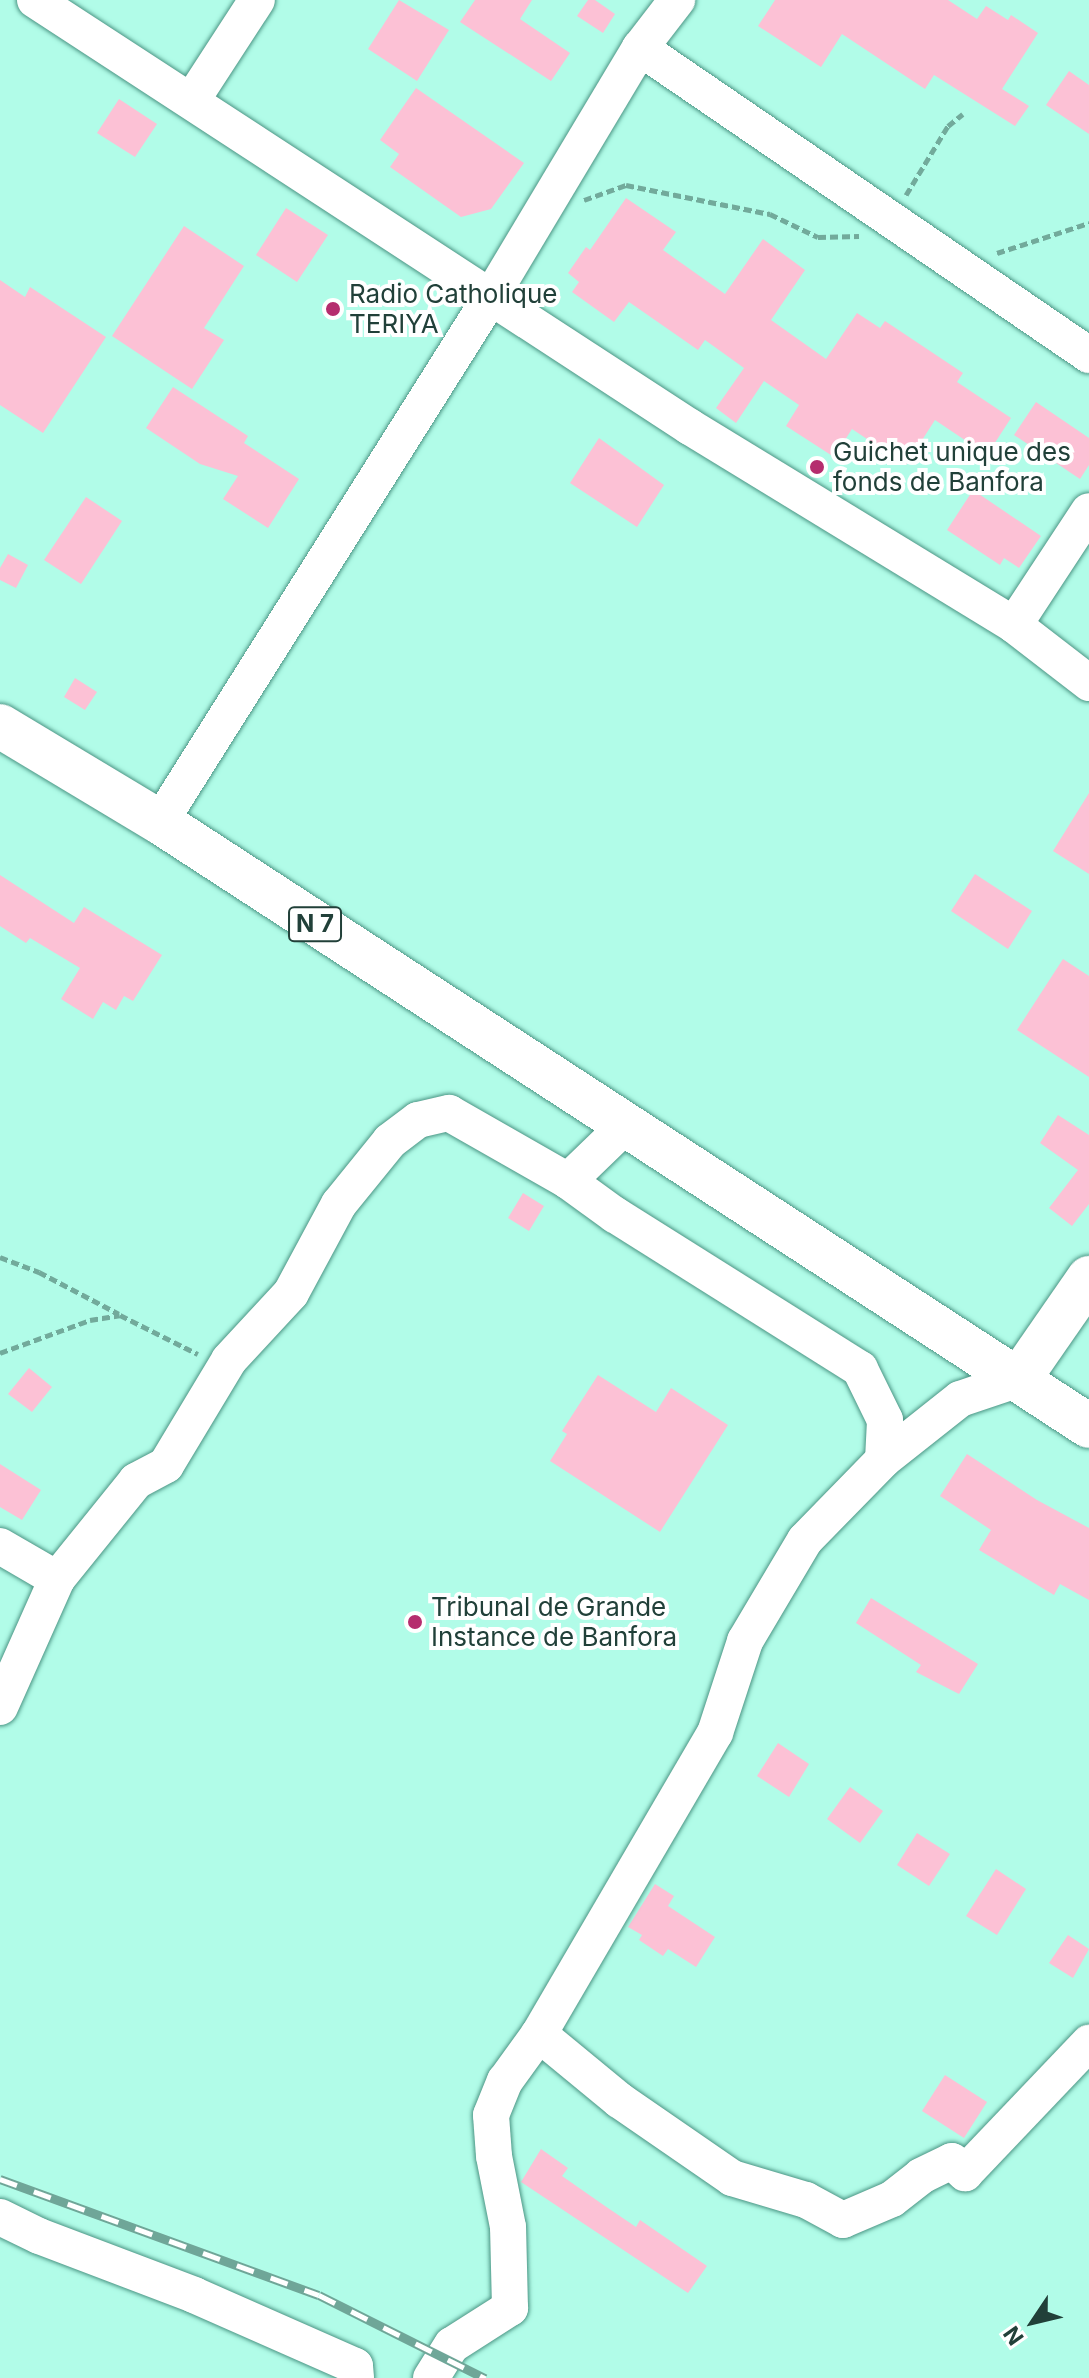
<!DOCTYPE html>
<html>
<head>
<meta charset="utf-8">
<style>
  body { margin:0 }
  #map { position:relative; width:1089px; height:2378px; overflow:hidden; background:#b1fce8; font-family:Inter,sans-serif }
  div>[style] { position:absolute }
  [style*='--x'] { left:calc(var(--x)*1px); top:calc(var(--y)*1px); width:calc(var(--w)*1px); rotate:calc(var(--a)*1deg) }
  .building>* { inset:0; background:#fcc1d5 }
  .path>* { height:5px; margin-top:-2.5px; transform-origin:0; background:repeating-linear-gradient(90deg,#72aa9b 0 8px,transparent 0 12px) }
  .roads { filter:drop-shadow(0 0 2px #4b9584) drop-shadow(0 0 2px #4b9584) }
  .minor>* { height:36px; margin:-18px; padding:0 18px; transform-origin:18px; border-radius:18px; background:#fff }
  .major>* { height:44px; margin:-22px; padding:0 22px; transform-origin:22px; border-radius:22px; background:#fff }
  .highway>* { height:44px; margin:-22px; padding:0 22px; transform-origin:22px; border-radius:22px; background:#fff }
  .rail>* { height:9px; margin-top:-4.5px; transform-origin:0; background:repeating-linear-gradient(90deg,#fff 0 18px,#6fa698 0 36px); box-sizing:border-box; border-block:2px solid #6fa698 }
  .dots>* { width:22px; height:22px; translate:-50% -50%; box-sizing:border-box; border:4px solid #fff; border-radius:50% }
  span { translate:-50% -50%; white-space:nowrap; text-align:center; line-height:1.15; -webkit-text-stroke:8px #fff; paint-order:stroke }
  .shield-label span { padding:2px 6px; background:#fff; border:2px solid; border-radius:6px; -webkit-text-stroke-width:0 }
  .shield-label { font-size:24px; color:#214039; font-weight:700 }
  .poi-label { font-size:26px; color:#214039 }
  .left { translate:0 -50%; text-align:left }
  .north { position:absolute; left:993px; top:2282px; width:80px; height:80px; -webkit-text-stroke:6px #fff; paint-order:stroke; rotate:235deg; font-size:22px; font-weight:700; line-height:32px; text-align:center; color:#214039 }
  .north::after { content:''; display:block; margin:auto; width:28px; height:36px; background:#214039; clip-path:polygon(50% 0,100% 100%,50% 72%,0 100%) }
</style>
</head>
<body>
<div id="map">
  <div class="building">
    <div style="clip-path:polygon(399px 0,449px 30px,417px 81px,368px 49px)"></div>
    <div style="clip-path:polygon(475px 0,532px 0,520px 19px,570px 53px,551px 81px,460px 22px)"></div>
    <div style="clip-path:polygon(588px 0,595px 0,615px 14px,603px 33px,577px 16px)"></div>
    <div style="clip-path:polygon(775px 0,948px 0,977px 19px,986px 6px,1008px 20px,1011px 15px,1038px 33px,1002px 89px,1029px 106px,1015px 126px,934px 75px,925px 89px,842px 34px,821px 67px,758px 26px)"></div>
    <div style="clip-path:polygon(1069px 71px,1089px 85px,1089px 134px,1046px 105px)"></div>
    <div style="clip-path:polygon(416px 88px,524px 163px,491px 209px,461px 217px,390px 167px,399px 154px,380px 140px)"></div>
    <div style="clip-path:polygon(119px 99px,157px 124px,135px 157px,97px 133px)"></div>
    <div style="clip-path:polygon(626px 198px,676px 232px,663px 250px,725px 294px,763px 239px,805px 270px,771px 320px,826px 359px,857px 313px,880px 328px,885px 321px,963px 373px,957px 382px,1011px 418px,987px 455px,935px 420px,906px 465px,852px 429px,834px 457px,786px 426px,799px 405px,764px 381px,736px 423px,716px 408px,744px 368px,705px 340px,698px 350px,629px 302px,614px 322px,572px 292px,579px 282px,568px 273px,586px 247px,590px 250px)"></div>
    <div style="clip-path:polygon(286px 208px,328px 235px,297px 282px,256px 255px)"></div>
    <div style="clip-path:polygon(184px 226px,244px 266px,204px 328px,224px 340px,192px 389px,112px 336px)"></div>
    <div style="clip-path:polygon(0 280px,25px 297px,30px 287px,106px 337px,43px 433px,0 405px)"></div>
    <div style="clip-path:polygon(173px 387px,248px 436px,244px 443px,299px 479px,268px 528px,223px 499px,238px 476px,200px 464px,146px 428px)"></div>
    <div style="clip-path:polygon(1036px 402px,1089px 438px,1089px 465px,1080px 479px,1014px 435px)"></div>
    <div style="clip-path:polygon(599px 438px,664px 485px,637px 527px,570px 483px)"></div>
    <div style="clip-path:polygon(973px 490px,1041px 536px,1019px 568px,1004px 558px,1000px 565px,947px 530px)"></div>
    <div style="clip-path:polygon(86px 497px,122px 521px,81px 584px,44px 560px)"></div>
    <div style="clip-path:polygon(8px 554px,28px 565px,16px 588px,0 580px,0 568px)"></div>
    <div style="clip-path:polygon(75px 678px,97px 692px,85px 710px,64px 697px)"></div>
    <div style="clip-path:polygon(1089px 793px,1089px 874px,1053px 851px)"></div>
    <div style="clip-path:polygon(975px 874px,1032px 911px,1008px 949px,951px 911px)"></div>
    <div style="clip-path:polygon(0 875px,74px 923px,84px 907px,162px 955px,133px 1001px,124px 996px,116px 1010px,103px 1002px,93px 1019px,61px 999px,80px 968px,30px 938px,26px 943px,0 926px)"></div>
    <div style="clip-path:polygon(1063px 959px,1089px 976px,1089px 1077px,1017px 1030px)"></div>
    <div style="clip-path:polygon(1058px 1115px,1089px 1135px,1089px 1204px,1072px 1226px,1049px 1208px,1078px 1170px,1040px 1143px)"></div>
    <div style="clip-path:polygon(523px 1193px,544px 1206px,529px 1231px,508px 1218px)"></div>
    <div style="clip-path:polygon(29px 1368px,52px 1387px,32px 1412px,8px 1394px)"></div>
    <div style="clip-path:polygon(598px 1375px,656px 1412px,671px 1388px,728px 1425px,660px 1532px,550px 1461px,567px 1434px,562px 1431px)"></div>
    <div style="clip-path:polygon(967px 1454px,1037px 1500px,1089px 1528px,1089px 1600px,1060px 1584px,1054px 1595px,979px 1550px,991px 1530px,940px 1496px)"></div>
    <div style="clip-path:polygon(0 1464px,41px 1490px,22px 1520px,0 1507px)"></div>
    <div style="clip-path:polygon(871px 1598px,978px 1664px,959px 1694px,916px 1672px,921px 1665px,856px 1623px)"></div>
    <div style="clip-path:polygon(778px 1743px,809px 1764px,789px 1797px,757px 1776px)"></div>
    <div style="clip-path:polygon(850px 1787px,883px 1811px,860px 1843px,827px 1819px)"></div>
    <div style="clip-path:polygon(917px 1833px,950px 1854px,929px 1886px,897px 1865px)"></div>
    <div style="clip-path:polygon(996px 1869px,1026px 1889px,997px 1935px,966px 1916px)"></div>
    <div style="clip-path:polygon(655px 1884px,674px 1896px,668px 1906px,715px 1937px,696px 1967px,668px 1949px,663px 1956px,639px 1940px,642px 1935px,628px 1927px)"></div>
    <div style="clip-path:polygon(1068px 1935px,1089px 1949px,1073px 1978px,1049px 1963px)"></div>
    <div style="clip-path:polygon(945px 2075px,987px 2102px,964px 2138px,922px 2111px)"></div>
    <div style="clip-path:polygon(541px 2149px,568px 2168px,562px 2176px,605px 2206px,636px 2227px,640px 2220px,707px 2266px,688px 2293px,521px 2182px)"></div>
  </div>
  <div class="path">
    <div style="--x:906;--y:195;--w:81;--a:-58.7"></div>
    <div style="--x:948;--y:126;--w:19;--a:-39"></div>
    <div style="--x:584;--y:200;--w:45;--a:-19.7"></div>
    <div style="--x:626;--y:185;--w:147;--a:11.4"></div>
    <div style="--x:770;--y:214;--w:53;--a:25.6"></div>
    <div style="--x:818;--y:237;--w:41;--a:-1.4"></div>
    <div style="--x:997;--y:253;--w:97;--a:-18.1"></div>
    <div style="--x:0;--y:1257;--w:42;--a:21"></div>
    <div style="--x:39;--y:1272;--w:90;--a:27.7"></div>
    <div style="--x:0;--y:1353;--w:96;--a:-20.1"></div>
    <div style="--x:90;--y:1320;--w:30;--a:-9"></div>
    <div style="--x:120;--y:1315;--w:87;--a:26.6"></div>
  </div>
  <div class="roads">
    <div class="minor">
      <div style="--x:35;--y:0;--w:782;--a:33.1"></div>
      <div style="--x:690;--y:427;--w:380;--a:31.4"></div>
      <div style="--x:1014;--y:625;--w:95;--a:37.7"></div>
      <div style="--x:640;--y:48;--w:544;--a:34.36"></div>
      <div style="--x:192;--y:100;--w:119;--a:-57"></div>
      <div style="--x:1014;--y:625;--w:136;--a:-56.7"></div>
      <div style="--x:160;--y:822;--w:623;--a:-57.79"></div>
      <div style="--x:492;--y:295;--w:288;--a:-59.1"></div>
      <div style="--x:640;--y:48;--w:61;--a:-52.4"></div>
      <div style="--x:883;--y:1460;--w:98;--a:-38.4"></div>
      <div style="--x:960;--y:1399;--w:62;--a:-18.7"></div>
      <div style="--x:0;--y:1546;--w:66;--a:30.1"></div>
      <div style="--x:0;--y:1707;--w:140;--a:-66"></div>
      <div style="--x:57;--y:1579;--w:126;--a:-51.1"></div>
      <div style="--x:136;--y:1481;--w:34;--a:-28"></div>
      <div style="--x:166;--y:1465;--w:122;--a:-59"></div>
      <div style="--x:229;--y:1360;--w:91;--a:-47.2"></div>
      <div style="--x:291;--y:1293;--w:101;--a:-61.7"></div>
      <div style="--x:339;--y:1204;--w:81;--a:-51"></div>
      <div style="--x:390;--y:1141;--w:35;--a:-37"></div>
      <div style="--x:418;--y:1120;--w:32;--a:-13"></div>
      <div style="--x:449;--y:1113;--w:137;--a:29.7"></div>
      <div style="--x:568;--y:1181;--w:82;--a:-44"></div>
      <div style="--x:539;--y:2034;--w:104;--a:39.5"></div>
      <div style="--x:619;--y:2100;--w:137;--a:34.6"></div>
      <div style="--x:732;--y:2178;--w:77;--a:16.6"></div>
      <div style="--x:806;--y:2200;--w:42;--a:28.4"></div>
      <div style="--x:843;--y:2220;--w:53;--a:-23.2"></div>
      <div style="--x:892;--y:2199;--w:37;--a:-38"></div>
      <div style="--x:921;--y:2176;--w:34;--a:-26"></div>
      <div style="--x:952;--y:2161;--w:18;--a:43"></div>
      <div style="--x:965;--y:2173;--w:180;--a:-46.4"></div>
      <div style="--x:0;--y:2217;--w:43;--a:26"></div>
      <div style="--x:39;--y:2236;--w:166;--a:20.8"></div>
      <div style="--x:194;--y:2295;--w:176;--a:23.8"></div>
      <div style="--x:355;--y:2366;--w:12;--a:85"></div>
      <div style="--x:431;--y:2378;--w:39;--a:-58"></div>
      <div style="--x:452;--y:2345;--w:69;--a:-32.5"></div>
      <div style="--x:510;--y:2308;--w:81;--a:-91.4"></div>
      <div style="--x:508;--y:2227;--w:72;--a:-101.2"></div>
      <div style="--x:494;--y:2156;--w:41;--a:-94.2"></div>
      <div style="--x:491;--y:2115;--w:37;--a:-68"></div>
      <div style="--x:505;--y:2081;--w:58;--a:-54.1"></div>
      <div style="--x:539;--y:2034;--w:349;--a:-59.7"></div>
      <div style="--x:715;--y:1733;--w:97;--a:-71.9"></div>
      <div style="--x:745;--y:1641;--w:117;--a:-59.3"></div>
      <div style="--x:805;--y:1540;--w:112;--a:-45.7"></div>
      <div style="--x:883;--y:1460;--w:40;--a:-87.1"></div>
      <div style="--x:885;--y:1420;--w:57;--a:-116.1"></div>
      <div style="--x:860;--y:1369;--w:289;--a:-147.8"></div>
      <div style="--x:615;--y:1215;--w:58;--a:-144.1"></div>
    </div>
    <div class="major">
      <div style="--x:1019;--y:1379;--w:123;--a:-55.3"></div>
    </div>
    <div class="highway">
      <div style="--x:0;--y:726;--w:187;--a:31"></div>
      <div style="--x:160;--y:822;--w:1108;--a:33.03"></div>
    </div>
  </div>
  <div class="rail">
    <div style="--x:0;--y:2179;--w:339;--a:20"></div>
    <div style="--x:319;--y:2295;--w:186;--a:26.6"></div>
  </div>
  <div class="dots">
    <div style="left:333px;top:309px;background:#b52d6e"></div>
    <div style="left:817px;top:467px;background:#b52d6e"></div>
    <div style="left:415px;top:1622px;background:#b52d6e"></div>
  </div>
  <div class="shield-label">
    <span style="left:315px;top:924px">N 7</span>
  </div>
  <div class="poi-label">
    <span class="left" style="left:349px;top:309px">Radio Catholique<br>TERIYA</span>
    <span class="left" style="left:833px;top:467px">Guichet unique des<br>fonds de Banfora</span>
    <span class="left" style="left:431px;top:1622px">Tribunal de Grande<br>Instance de Banfora</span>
  </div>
  <div class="north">N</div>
</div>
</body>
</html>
